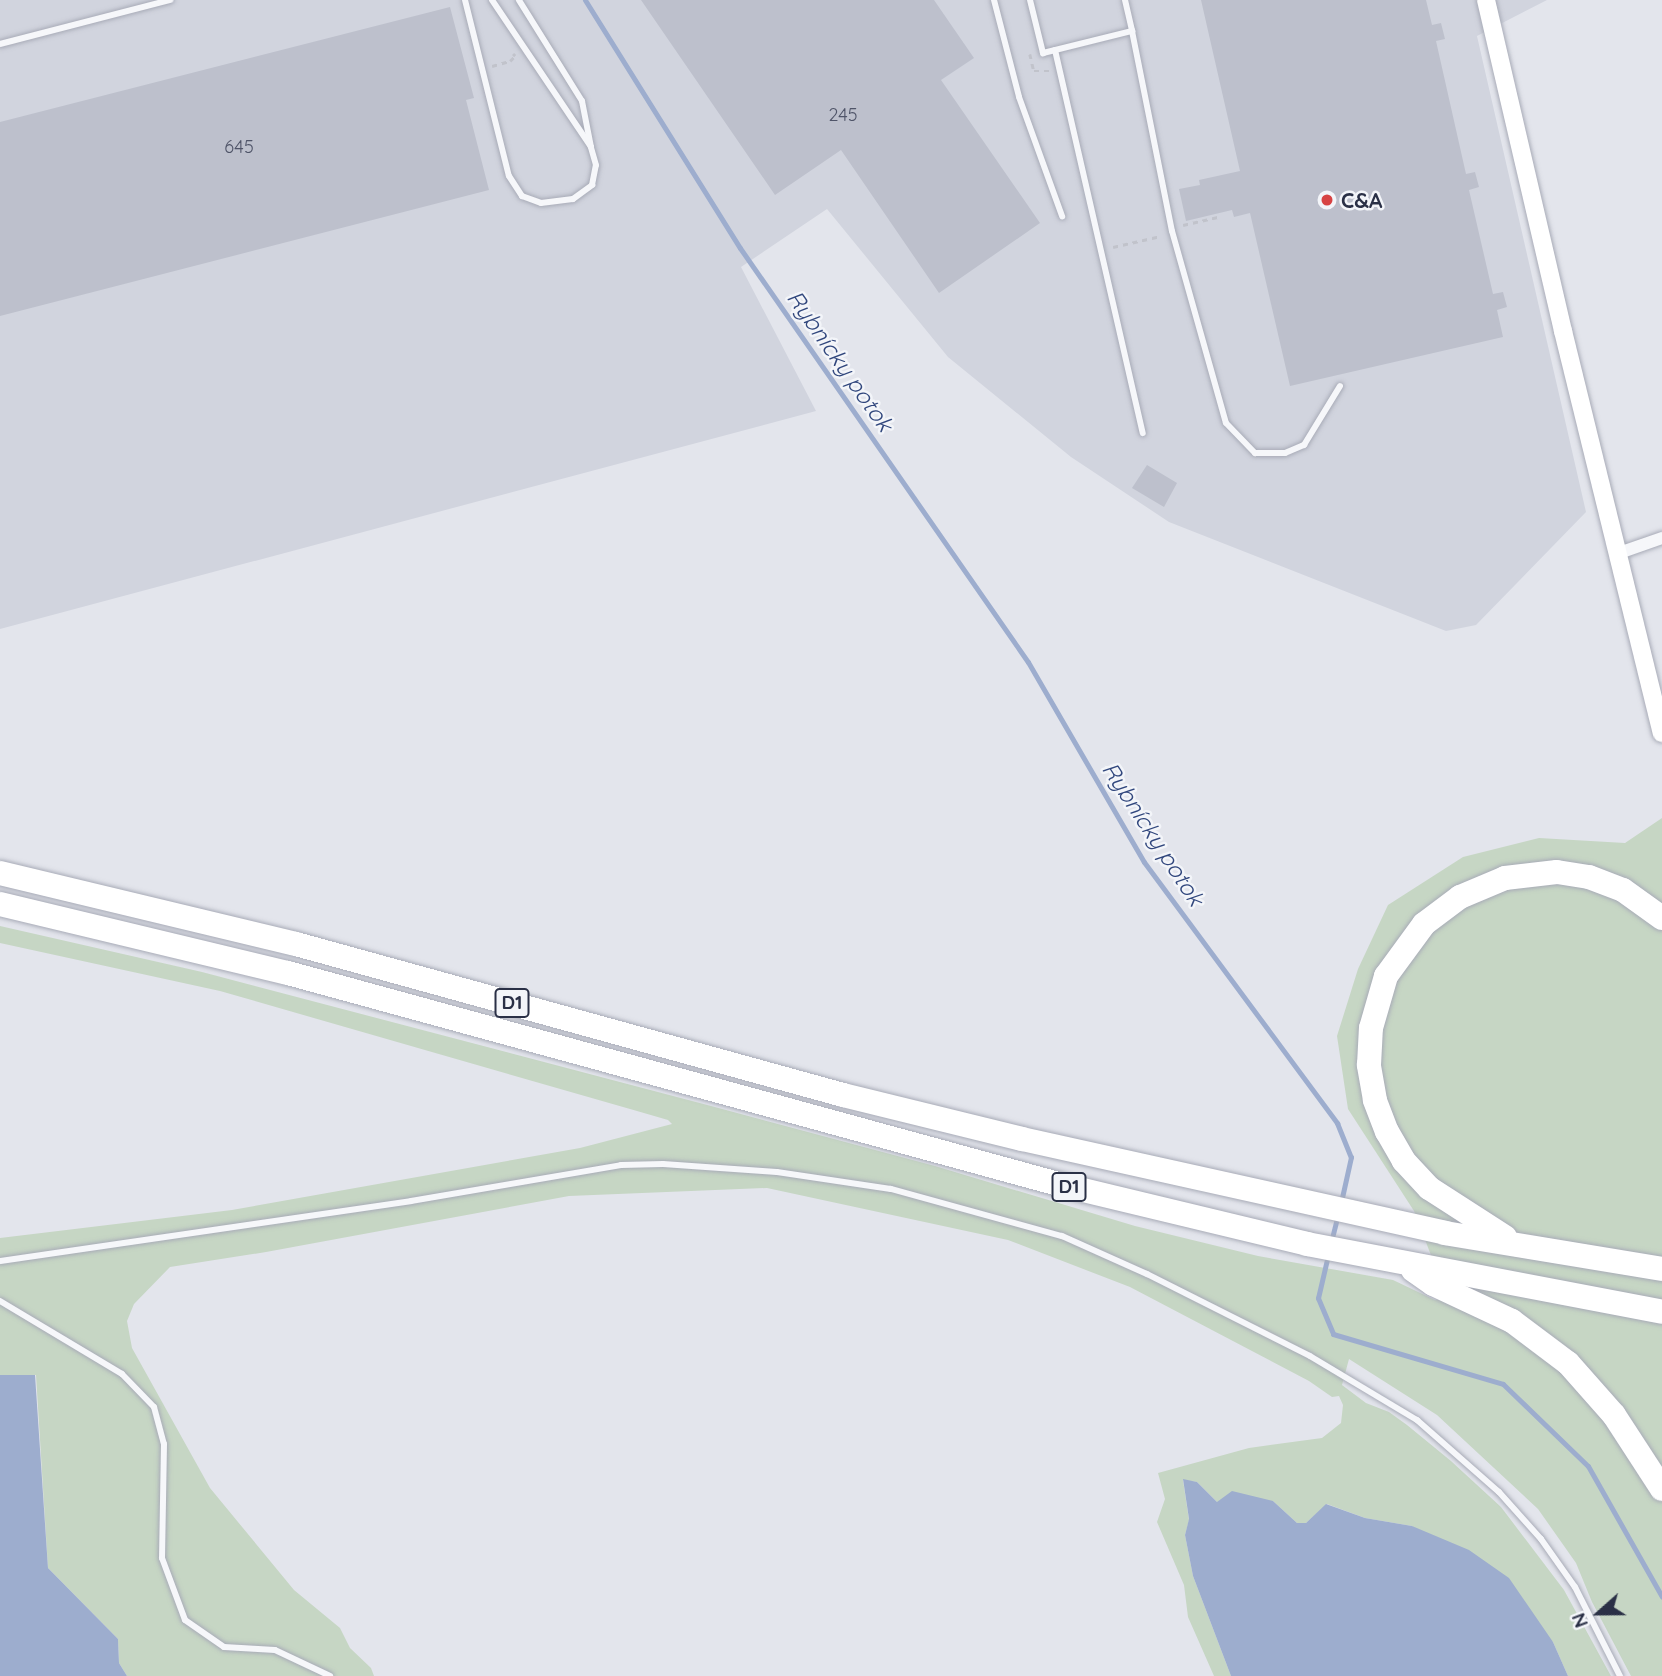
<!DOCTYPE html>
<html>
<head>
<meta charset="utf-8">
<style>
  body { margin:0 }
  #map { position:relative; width:1662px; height:1676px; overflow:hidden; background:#e3e5ec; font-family:Quicksand,sans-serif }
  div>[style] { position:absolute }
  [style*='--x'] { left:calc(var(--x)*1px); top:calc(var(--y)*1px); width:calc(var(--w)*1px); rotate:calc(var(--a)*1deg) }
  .built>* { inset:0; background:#d1d4de }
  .green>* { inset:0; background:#c6d6c4 }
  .water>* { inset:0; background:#9dadce }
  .stream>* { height:5px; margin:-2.5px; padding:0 2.5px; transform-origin:2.5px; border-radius:2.5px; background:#9dadce }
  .building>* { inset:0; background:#bdc0cc }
  .path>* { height:2.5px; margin-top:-1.25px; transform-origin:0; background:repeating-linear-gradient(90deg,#c1c3cb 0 5px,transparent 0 10px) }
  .roads { filter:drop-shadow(0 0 2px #a8abb7) drop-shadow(0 0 2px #a8abb7) }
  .service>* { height:6px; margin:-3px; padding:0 3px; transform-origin:3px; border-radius:3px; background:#f6f7fa }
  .minor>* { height:12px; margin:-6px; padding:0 6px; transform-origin:6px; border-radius:6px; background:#f6f7fa }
  .secondary>* { height:18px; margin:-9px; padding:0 9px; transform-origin:9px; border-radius:9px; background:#fff }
  .motorway>* { height:24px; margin:-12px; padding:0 12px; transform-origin:12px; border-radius:12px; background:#fff }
  .dots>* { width:19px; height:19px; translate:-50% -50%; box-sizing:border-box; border:4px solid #f3f5f9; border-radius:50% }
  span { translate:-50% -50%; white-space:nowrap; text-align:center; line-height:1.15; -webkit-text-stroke:5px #f3f5f9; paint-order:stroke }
  .number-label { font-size:18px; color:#4f5468 }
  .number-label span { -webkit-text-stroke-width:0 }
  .shield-label span { padding:2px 5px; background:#f3f5f9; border:2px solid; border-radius:5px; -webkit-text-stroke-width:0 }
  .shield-label { font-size:19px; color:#2a3046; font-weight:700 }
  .poi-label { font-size:21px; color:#2a3046; font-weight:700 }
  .left { translate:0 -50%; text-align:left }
  .water-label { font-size:23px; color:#31477d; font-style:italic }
  .north { position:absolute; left:1564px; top:1578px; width:70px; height:70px; -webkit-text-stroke:5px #f3f5f9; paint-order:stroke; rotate:249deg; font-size:19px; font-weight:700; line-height:28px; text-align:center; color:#2a3046 }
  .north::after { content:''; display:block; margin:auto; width:24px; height:32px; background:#2a3046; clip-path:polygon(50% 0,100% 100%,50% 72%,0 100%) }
</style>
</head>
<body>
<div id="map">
  <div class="built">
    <div style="clip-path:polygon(0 0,1547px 0,1477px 36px,1586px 512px,1476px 625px,1446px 631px,1169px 522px,1071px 457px,948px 357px,827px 209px,741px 267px,816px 411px,0 629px)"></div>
  </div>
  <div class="green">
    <div style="clip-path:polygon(1662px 818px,1662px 1676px,1631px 1676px,1592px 1602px,1576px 1563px,1538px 1509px,1437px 1415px,1349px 1359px,1342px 1385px,1366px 1403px,1389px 1412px,1407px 1425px,1451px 1461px,1501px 1507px,1564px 1590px,1611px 1676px,1568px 1676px,1553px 1642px,1412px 1526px,1365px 1518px,1327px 1504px,1306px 1523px,1297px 1523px,1273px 1501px,1217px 1502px,1197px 1482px,1183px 1480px,1189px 1520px,1185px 1535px,1193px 1576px,1231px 1676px,1214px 1676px,1188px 1617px,1184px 1585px,1157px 1522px,1165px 1499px,1158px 1473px,1249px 1448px,1322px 1438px,1341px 1423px,1343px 1405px,1339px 1396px,1332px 1397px,1309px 1381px,1130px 1287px,1008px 1240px,767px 1188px,569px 1196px,266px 1252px,170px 1267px,134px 1304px,127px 1321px,132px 1348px,210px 1488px,294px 1590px,340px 1628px,350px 1648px,371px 1668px,374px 1676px,127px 1676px,119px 1663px,118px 1639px,48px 1568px,36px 1375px,0 1375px,0 1238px,232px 1210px,580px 1148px,672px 1124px,668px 1120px,637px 1111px,220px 991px,0 943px,0 926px,202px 972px,711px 1106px,935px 1166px,1135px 1226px,1258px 1256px,1393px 1280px,1435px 1300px,1447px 1297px,1414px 1211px,1348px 1109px,1337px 1036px,1358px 969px,1388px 905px,1463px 857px,1539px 838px,1625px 843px)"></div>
  </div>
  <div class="water">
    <div style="clip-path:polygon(0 1375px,35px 1375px,48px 1568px,118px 1639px,119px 1663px,127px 1676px,0 1676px)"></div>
    <div style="clip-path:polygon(1183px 1479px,1197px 1482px,1217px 1502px,1232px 1491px,1273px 1501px,1297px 1523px,1306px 1523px,1326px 1504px,1365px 1518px,1412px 1526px,1469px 1550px,1509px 1578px,1553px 1642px,1568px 1676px,1231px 1676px,1193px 1576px,1185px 1535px,1189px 1519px)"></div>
  </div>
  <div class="stream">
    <div style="--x:585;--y:0;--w:292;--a:58"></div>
    <div style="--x:740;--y:248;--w:504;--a:55.18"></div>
    <div style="--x:1028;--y:662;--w:231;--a:59.9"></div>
    <div style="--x:1144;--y:862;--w:325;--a:53.5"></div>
    <div style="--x:1337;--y:1123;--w:37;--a:68"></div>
    <div style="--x:1351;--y:1157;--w:46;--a:102.5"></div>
    <div style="--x:1331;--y:1242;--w:29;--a:-76"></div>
    <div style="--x:1328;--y:1255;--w:44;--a:103.1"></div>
    <div style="--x:1318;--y:1298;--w:39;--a:67"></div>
    <div style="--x:1333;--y:1334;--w:177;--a:16.4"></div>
    <div style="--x:1503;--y:1384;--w:118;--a:44"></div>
    <div style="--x:1588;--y:1466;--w:150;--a:60.5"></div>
  </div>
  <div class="building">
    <div style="clip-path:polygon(641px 0,934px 0,974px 58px,941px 80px,1040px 223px,939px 293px,841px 150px,775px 195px)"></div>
    <div style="clip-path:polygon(1201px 0,1426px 0,1432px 25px,1441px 23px,1445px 39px,1436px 41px,1466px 174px,1475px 172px,1479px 187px,1469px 190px,1493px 294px,1503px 292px,1507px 307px,1497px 310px,1503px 337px,1290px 386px,1250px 213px,1234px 217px,1232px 210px,1186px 221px,1179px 189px,1200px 185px,1199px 180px,1240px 171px)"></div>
    <div style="clip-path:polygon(450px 7px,474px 98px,466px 100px,489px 190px,0 316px,0 122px)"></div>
    <div style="clip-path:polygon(1147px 465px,1177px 483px,1164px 507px,1132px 488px)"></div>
  </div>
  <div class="path">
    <div style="--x:1030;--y:54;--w:17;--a:77"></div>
    <div style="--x:1034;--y:71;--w:15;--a:0"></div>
    <div style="--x:492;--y:66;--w:19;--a:-16"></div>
    <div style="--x:510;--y:61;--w:7;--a:-45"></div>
    <div style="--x:515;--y:56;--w:3;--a:-135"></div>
    <div style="--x:1183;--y:225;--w:39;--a:-13"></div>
    <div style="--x:1113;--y:247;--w:49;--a:-12.9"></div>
  </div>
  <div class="roads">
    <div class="service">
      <div style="--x:465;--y:0;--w:181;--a:76"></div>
      <div style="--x:509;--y:176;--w:24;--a:57"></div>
      <div style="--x:522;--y:196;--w:20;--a:20"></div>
      <div style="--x:541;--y:203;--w:32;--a:-7"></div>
      <div style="--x:573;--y:199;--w:24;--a:-36"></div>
      <div style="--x:592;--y:185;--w:20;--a:-79"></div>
      <div style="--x:596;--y:165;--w:19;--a:-106"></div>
      <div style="--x:492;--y:0;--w:177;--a:56"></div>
      <div style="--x:591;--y:147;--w:47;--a:-101.1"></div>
      <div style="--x:582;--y:101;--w:119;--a:-122"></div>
      <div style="--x:994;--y:0;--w:100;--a:75.5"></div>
      <div style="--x:1019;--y:97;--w:127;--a:70.1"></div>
      <div style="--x:1030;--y:0;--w:55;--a:76.2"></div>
      <div style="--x:1043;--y:53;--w:92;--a:-13.9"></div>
      <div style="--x:1132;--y:31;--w:204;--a:78.7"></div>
      <div style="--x:1172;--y:231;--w:199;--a:74.3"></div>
      <div style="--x:1226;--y:423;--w:42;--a:46"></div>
      <div style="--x:1255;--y:453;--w:30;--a:0"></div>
      <div style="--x:1285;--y:453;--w:21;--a:-23"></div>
      <div style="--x:1304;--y:445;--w:69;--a:-58.6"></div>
      <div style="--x:1125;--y:0;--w:32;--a:77"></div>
      <div style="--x:0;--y:44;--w:176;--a:-14.5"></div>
      <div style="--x:1055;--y:50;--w:393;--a:77.1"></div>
      <div style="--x:0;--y:1261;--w:415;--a:-8.3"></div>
      <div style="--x:411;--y:1201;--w:213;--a:-9.7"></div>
      <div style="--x:621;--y:1165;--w:42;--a:-1.4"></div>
      <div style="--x:663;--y:1164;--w:114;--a:4"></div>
      <div style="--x:777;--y:1172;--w:115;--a:8.5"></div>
      <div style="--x:891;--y:1189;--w:177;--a:15.4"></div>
      <div style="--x:1062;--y:1236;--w:93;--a:24.1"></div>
      <div style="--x:1147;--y:1274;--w:182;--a:26.7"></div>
      <div style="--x:1310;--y:1356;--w:125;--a:30.9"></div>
      <div style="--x:1417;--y:1420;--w:109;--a:41.3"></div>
      <div style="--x:1499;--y:1492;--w:63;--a:48.2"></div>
      <div style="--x:1541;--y:1539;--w:59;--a:54.7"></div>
      <div style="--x:1575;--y:1587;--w:100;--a:63.2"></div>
      <div style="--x:0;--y:1301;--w:142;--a:30.9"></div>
      <div style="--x:122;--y:1374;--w:46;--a:45.9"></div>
      <div style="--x:154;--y:1407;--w:38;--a:75"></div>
      <div style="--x:164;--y:1444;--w:114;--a:91"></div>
      <div style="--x:162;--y:1558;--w:66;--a:69.6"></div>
      <div style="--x:185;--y:1620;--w:47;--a:34.7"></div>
      <div style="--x:224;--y:1647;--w:51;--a:3.4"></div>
      <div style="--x:275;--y:1650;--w:61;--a:25.3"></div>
    </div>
    <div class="minor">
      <div style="--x:1619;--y:553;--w:46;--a:-19.2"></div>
    </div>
    <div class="secondary">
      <div style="--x:1486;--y:0;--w:340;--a:76.9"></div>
      <div style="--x:1563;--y:331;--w:414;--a:76.2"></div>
    </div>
    <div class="motorway">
      <div style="--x:0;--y:873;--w:304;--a:13.5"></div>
      <div style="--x:296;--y:944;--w:567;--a:15.43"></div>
      <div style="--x:843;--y:1095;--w:184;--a:13.8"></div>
      <div style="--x:1022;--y:1139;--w:433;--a:12.5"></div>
      <div style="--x:1445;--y:1233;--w:220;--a:9.4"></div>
      <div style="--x:0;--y:904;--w:296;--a:13.5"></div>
      <div style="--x:288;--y:973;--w:803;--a:15.32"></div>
      <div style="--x:1062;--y:1185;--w:252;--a:13.5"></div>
      <div style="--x:1307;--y:1244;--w:361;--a:10.8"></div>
      <div style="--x:1505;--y:1237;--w:90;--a:-147.2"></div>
      <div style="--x:1429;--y:1188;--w:37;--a:-133"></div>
      <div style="--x:1404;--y:1161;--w:34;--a:-120"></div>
      <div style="--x:1387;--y:1132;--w:34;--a:-111"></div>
      <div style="--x:1375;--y:1100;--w:36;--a:-100"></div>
      <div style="--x:1369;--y:1065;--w:37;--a:-87"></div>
      <div style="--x:1371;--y:1028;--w:54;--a:-73.9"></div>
      <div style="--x:1386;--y:976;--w:64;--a:-53.8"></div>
      <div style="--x:1424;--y:924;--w:45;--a:-36.9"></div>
      <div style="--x:1460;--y:897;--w:49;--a:-22.9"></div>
      <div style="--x:1505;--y:878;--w:52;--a:-6.6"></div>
      <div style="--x:1557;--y:872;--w:32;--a:9"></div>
      <div style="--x:1589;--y:877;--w:36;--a:21"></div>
      <div style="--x:1623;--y:890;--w:48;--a:35.7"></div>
      <div style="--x:1413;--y:1270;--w:24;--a:35"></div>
      <div style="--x:1433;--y:1284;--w:87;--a:25.1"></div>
      <div style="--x:1512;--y:1321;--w:70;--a:36.9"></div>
      <div style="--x:1568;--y:1363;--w:69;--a:48.5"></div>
      <div style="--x:1614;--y:1415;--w:88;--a:57"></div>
    </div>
  </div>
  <div class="dots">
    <div style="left:1327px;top:200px;background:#d74343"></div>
  </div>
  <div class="number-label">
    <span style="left:843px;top:115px">245</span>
    <span style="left:239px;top:147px">645</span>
  </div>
  <div class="shield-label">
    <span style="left:512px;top:1003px">D1</span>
    <span style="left:1069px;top:1187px">D1</span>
  </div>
  <div class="poi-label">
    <span class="left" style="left:1341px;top:200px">C&amp;A</span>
  </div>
  <div class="water-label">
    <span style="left:840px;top:361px;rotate:55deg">Rybnícky potok</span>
    <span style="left:1153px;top:834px;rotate:57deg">Rybnícky potok</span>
  </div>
  <div class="north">N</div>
</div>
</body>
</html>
